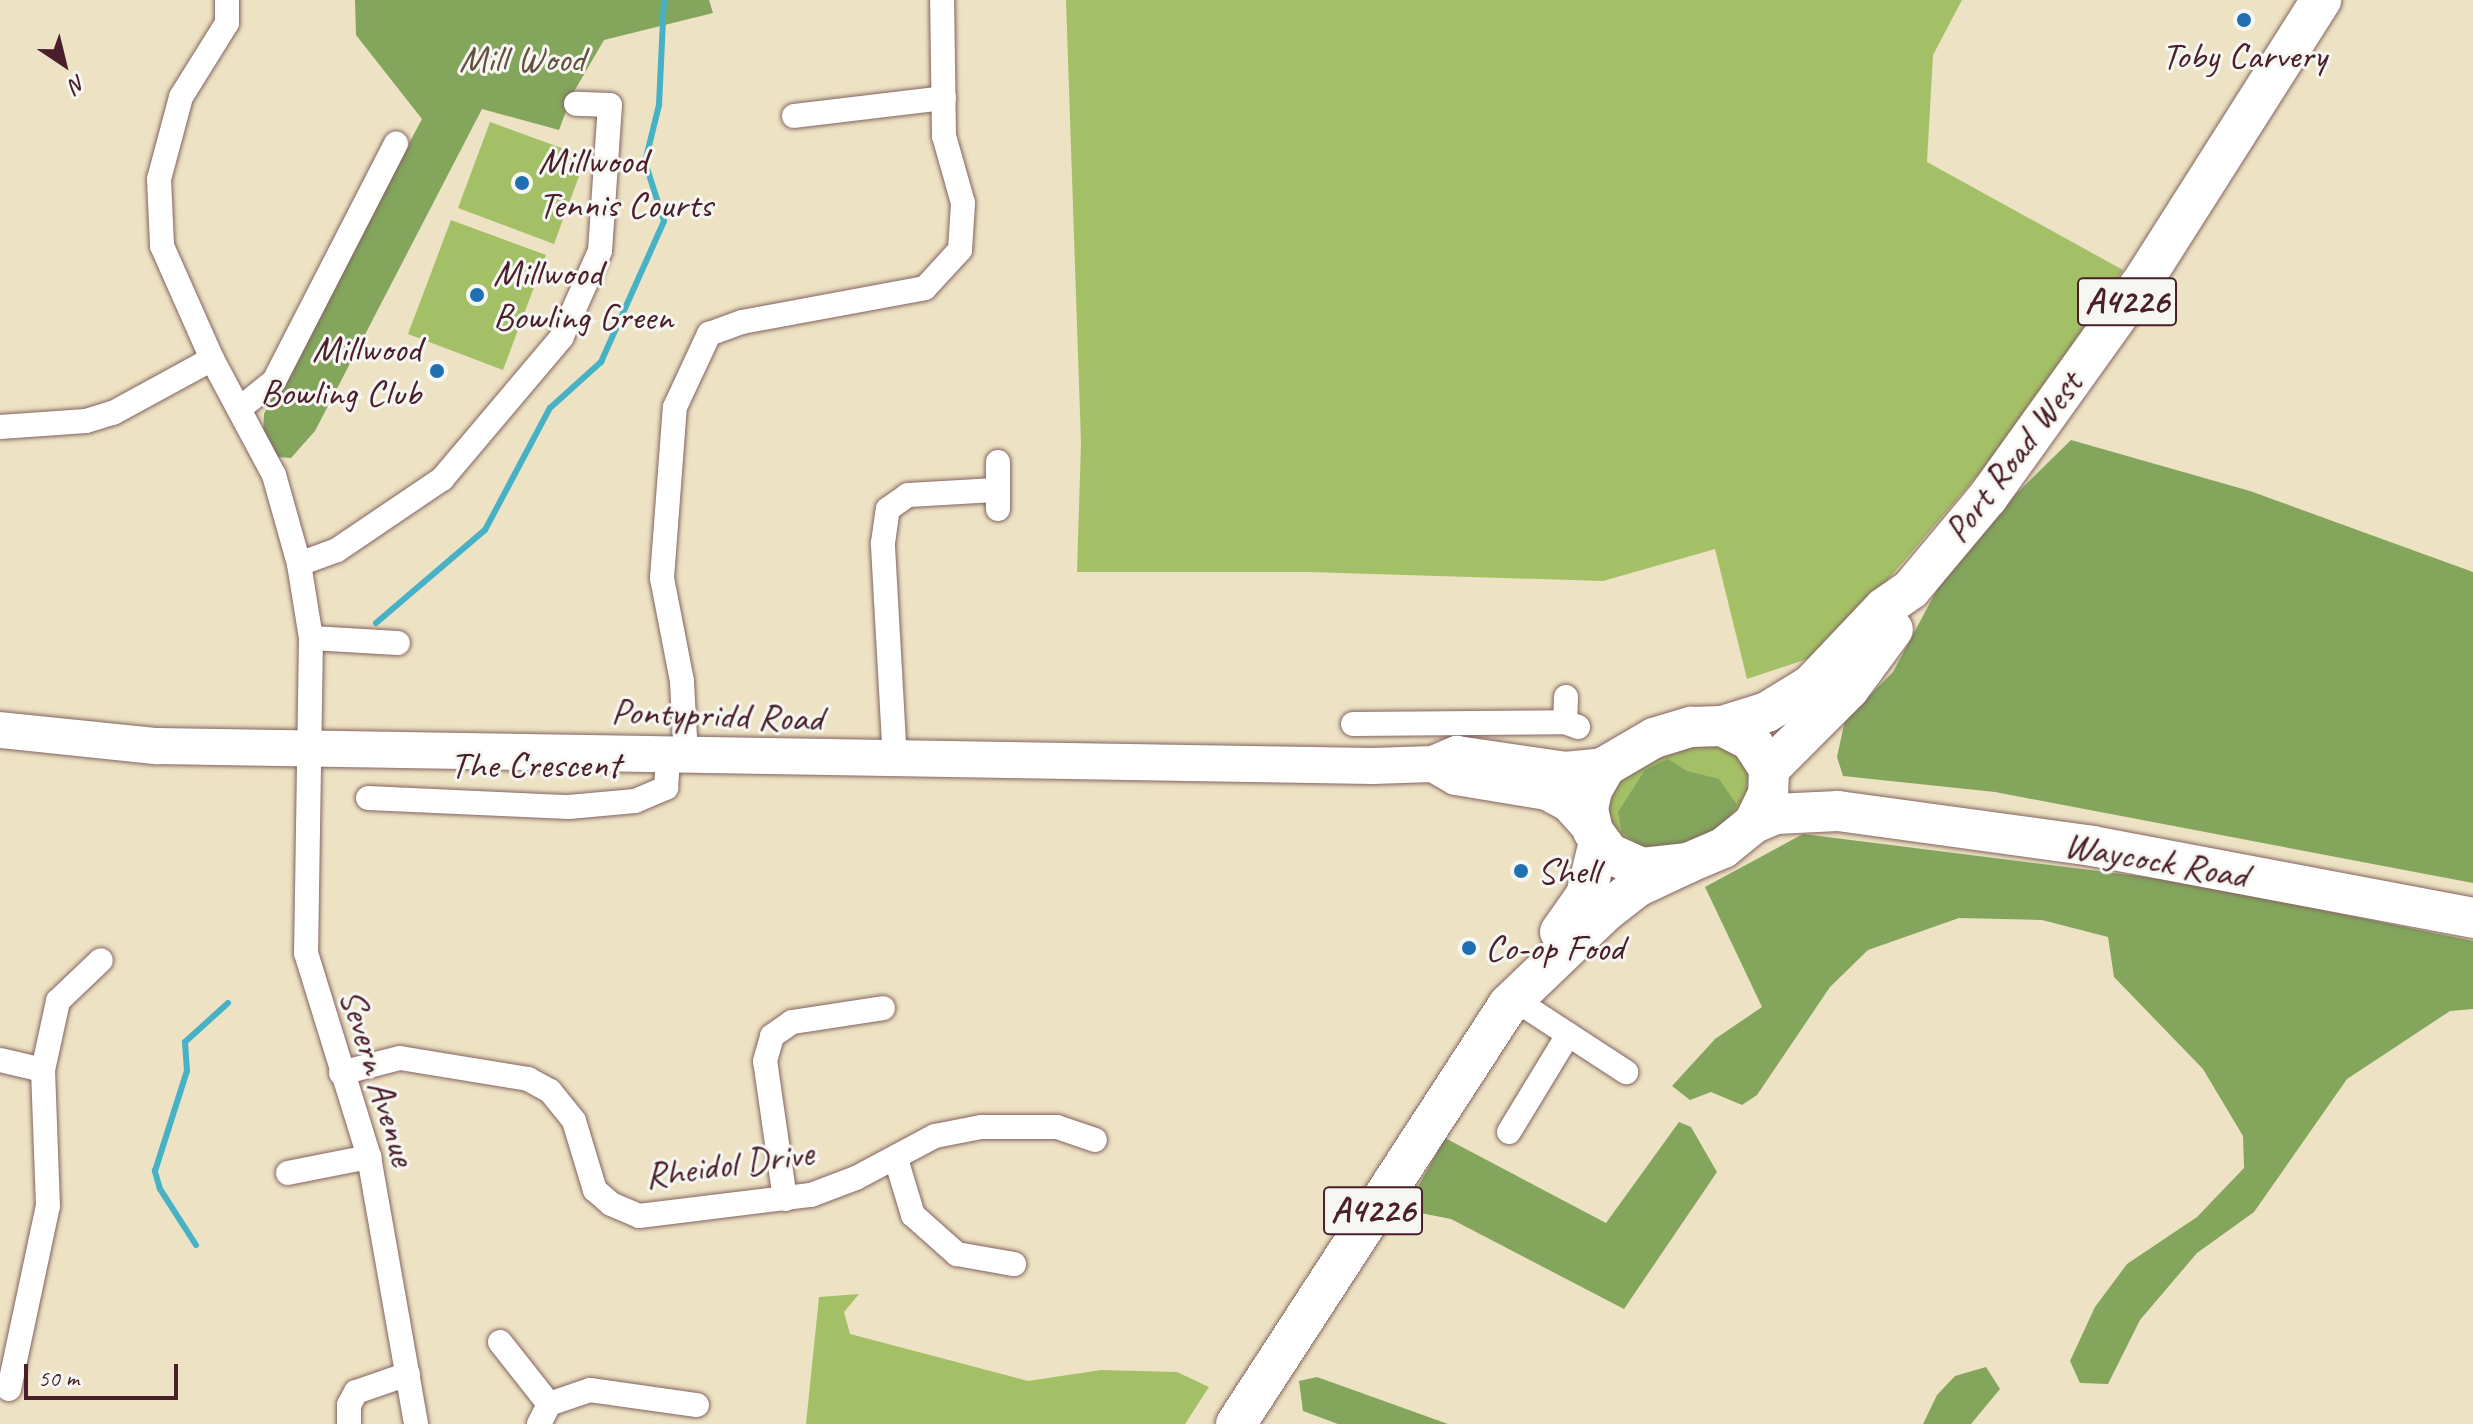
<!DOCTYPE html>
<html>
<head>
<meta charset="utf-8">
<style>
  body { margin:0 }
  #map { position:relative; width:2473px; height:1424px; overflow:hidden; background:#ede2c3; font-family:Caveat,sans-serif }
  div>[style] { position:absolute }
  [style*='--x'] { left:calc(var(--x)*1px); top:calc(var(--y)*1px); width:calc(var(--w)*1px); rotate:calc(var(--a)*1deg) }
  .green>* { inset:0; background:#a4c067 }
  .forest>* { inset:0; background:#83a65c }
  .stream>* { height:6px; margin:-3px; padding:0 3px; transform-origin:3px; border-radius:3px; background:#47b1c5 }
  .roads { filter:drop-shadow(0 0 2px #836360) drop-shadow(0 0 2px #836360) }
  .street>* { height:24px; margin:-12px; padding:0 12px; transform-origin:12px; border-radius:12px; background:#fff }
  .secondary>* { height:36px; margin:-18px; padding:0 18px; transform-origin:18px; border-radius:18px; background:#fff }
  .primary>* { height:40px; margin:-20px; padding:0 20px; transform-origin:20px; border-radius:20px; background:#fff }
  .dots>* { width:22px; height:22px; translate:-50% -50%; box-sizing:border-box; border:4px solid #f6f6f2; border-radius:50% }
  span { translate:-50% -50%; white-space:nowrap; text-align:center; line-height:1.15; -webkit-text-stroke:6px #f6f6f2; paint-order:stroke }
  .shield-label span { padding:2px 6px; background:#f6f6f2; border:2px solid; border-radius:6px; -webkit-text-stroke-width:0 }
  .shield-label { font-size:36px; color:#4a1f2b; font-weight:700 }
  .poi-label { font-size:38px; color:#4a1f2b }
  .left { translate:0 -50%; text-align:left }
  .right { translate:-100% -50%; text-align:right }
  .park-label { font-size:38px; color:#654f3d }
  .street-label { font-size:38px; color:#4a1f2b }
  .north { position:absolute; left:24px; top:24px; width:80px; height:80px; -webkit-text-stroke:6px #f6f6f2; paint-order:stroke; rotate:145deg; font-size:22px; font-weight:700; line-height:32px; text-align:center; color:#4a1f2b }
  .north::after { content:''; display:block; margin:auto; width:28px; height:36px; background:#4a1f2b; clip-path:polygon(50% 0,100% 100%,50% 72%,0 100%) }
  .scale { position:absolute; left:24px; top:1364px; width:154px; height:36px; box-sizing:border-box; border:4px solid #4a1f2b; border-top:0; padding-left:10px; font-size:24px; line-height:28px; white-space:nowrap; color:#4a1f2b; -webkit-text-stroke:6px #f6f6f2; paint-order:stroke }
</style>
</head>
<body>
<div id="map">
  <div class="green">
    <div style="clip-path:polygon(1066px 0,1962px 0,1933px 55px,1927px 162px,2123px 270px,2007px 441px,1825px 653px,1747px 679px,1715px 549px,1603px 581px,1309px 572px,1077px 572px,1081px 443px)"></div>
    <div style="clip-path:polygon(490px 122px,586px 157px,554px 244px,458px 208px)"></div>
    <div style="clip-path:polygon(451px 220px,546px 255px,503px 370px,408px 334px)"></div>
    <div style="clip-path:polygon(1717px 740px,1749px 762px,1750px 806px,1683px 850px,1618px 843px,1611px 835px,1607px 792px,1646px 758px)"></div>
    <div style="clip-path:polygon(859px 1294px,844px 1312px,850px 1334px,1028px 1381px,1101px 1370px,1177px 1372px,1209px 1387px,1185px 1424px,806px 1424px,819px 1297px)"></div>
  </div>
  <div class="forest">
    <div style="clip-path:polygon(355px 0,709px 0,713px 13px,604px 40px,572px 95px,559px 130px,482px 109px,315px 431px,291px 458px,277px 457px,263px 435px,264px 414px,422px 119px,356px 35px)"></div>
    <div style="clip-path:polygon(2071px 440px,2250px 491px,2473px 572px,2473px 883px,1995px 792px,1843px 776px,1837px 757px,1845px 720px,1893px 672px,1940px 584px,2013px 497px)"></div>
    <div style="clip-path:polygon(1668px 759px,1687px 771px,1719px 779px,1737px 805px,1724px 827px,1688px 842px,1646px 850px,1622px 832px,1618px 812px,1645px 770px)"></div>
    <div style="clip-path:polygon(1803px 834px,2186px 882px,2473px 941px,2473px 1009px,2450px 1011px,2347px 1079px,2254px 1212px,2197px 1253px,2140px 1320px,2108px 1384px,2080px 1383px,2070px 1361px,2095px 1307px,2127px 1264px,2197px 1217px,2244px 1168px,2243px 1136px,2203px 1069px,2114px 977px,2108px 937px,2042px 920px,1959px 918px,1868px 950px,1830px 987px,1757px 1095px,1742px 1105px,1711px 1092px,1690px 1100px,1672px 1086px,1715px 1039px,1762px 1007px,1705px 887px)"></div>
    <div style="clip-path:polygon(1679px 1122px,1691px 1127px,1717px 1172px,1624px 1309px,1451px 1219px,1405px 1210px,1445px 1138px,1606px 1223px)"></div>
    <div style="clip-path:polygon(1986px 1367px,2000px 1389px,1971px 1424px,1923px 1424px,1937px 1395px,1955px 1376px)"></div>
    <div style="clip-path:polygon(1317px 1377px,1448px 1424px,1338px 1424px,1303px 1411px,1299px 1381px)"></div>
  </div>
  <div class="stream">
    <div style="--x:376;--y:623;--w:143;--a:-40.5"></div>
    <div style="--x:485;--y:530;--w:138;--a:-62"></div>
    <div style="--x:550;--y:408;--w:69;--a:-42"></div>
    <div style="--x:601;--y:362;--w:154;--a:-65.9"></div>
    <div style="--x:664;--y:221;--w:62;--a:-107.9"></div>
    <div style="--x:645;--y:162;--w:59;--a:-76.2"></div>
    <div style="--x:659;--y:105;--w:105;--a:-87.3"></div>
    <div style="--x:196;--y:1245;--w:67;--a:-122.7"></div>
    <div style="--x:160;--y:1189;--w:19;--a:-106"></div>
    <div style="--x:155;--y:1171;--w:105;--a:-72.3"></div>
    <div style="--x:187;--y:1071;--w:29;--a:-94"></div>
    <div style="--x:185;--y:1042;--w:58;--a:-42.2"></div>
  </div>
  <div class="roads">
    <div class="street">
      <div style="--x:227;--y:0;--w:23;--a:90"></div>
      <div style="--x:227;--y:23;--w:87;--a:121.9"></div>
      <div style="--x:181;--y:97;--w:85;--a:105"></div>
      <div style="--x:159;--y:179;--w:67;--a:87.4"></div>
      <div style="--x:162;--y:246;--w:124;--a:66.1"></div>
      <div style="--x:212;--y:359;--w:132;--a:61.9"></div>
      <div style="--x:274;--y:475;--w:92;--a:74.3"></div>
      <div style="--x:299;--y:564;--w:75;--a:80.8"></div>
      <div style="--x:311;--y:638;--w:315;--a:90.9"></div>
      <div style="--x:306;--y:953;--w:214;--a:72.8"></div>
      <div style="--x:369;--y:1157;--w:271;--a:80"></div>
      <div style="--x:794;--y:116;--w:151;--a:-6.8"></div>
      <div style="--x:239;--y:409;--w:45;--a:-38.7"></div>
      <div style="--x:274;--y:381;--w:267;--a:-62.8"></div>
      <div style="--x:0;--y:427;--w:86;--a:-4"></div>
      <div style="--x:86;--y:421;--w:28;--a:-17"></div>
      <div style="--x:113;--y:413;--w:113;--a:-28.6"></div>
      <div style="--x:998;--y:462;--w:47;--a:90"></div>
      <div style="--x:299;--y:564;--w:40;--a:-20.2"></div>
      <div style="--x:337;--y:550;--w:127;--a:-34.1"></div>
      <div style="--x:442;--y:479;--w:185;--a:-49.8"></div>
      <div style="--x:561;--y:338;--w:95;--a:-65.9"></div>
      <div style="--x:600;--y:251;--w:146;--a:-86.1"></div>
      <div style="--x:610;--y:105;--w:34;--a:-178"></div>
      <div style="--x:311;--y:638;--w:87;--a:3.3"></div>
      <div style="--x:1566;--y:697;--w:25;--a:92"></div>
      <div style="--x:1565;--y:722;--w:14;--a:21"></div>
      <div style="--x:1353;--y:724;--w:212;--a:-0.5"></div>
      <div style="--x:686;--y:756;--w:75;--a:-93.1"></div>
      <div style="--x:682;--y:681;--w:105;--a:-101"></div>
      <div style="--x:662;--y:578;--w:171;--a:-85.7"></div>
      <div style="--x:675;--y:407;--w:81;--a:-65"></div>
      <div style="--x:709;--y:334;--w:35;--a:-20"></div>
      <div style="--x:742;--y:322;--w:186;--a:-10.5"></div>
      <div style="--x:925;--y:288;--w:52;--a:-47.4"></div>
      <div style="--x:960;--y:250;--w:47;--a:-86.3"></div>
      <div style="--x:963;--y:203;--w:70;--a:-105.8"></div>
      <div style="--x:944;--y:136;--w:136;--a:-90.8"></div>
      <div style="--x:895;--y:761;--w:218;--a:-93.2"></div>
      <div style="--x:883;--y:543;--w:34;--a:-82"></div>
      <div style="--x:888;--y:509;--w:24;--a:-35"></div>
      <div style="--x:908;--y:495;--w:88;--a:-3.3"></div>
      <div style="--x:368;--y:798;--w:201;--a:2.6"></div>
      <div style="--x:569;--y:807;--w:66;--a:-5.2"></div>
      <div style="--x:635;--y:801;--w:34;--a:-23"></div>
      <div style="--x:666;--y:788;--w:32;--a:-86"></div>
      <div style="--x:1514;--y:999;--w:134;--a:33.1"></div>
      <div style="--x:0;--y:1060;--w:44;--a:13.1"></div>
      <div style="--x:341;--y:1073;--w:61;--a:-14.3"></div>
      <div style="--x:400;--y:1058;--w:130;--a:9.3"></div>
      <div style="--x:528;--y:1079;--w:25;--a:29"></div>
      <div style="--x:550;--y:1091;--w:38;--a:51"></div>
      <div style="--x:574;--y:1121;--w:72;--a:73.1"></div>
      <div style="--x:595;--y:1190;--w:21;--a:41"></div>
      <div style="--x:611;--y:1204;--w:30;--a:23"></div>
      <div style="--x:639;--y:1216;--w:173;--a:-7"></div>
      <div style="--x:811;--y:1195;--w:48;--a:-20.7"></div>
      <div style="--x:856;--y:1178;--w:89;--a:-28"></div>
      <div style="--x:935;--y:1136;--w:47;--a:-11.1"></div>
      <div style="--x:981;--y:1127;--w:76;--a:0"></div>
      <div style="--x:1057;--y:1127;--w:40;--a:18.9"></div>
      <div style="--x:1509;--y:1132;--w:114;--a:-58.7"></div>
      <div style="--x:896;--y:1159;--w:59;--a:73.1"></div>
      <div style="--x:913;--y:1215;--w:59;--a:41.6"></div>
      <div style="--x:957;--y:1254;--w:58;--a:10"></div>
      <div style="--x:288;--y:1173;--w:83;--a:-11.2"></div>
      <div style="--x:785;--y:1199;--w:139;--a:-98.2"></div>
      <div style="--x:765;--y:1061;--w:26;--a:-74"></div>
      <div style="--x:772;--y:1036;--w:24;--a:-35"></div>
      <div style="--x:792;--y:1022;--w:92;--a:-8.7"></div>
      <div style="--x:500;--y:1342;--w:79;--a:51.7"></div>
      <div style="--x:9;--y:1389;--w:187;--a:-78"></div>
      <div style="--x:48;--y:1206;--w:136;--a:-92.1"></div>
      <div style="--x:43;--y:1070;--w:71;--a:-77.7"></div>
      <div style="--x:58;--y:1001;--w:59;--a:-43.6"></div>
      <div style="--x:349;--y:1424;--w:19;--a:-90"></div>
      <div style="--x:349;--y:1405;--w:15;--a:-62"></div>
      <div style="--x:356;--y:1392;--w:55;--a:-19.1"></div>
      <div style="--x:539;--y:1424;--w:22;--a:-63"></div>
      <div style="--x:549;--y:1404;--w:43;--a:-18.9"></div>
      <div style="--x:590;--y:1390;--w:108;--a:8"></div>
    </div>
    <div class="secondary">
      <div style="--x:0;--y:730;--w:157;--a:5.9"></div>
      <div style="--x:156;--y:746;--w:1217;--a:0.94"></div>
      <div style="--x:1373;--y:766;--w:60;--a:-1.9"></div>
      <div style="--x:1433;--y:764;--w:26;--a:-23"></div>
      <div style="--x:1457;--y:754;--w:109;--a:8.4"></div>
      <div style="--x:1565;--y:770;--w:41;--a:-5.6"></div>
      <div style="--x:1435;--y:765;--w:24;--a:30"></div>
      <div style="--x:1456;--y:777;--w:92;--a:9.4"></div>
      <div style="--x:1547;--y:792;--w:24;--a:28"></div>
      <div style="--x:1568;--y:803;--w:38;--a:48"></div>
    </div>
    <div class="primary">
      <div style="--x:1722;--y:726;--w:47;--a:-17.3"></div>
      <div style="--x:1767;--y:712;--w:52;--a:-31.5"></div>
      <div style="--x:1811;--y:685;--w:106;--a:-46.5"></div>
      <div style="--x:1884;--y:608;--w:33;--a:-35"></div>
      <div style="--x:1911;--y:589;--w:120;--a:-50.1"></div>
      <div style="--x:1988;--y:497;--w:272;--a:-54.4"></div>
      <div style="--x:2146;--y:276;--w:327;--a:-57.6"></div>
      <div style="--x:1722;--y:726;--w:33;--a:27"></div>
      <div style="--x:1751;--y:741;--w:33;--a:57"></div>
      <div style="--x:1769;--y:769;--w:25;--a:92"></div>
      <div style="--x:1768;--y:794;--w:32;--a:116"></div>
      <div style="--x:1754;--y:823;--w:40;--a:141"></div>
      <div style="--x:1723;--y:848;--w:38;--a:157"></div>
      <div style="--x:1688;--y:863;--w:46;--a:173.8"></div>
      <div style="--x:1642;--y:868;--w:36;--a:-156"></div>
      <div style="--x:1609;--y:853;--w:27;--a:-126"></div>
      <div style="--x:1593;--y:831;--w:23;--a:-103"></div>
      <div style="--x:1588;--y:809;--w:19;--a:-78"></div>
      <div style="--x:1592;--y:790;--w:28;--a:-60"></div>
      <div style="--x:1606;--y:766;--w:56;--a:-30.3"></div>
      <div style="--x:1654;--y:738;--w:39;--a:-17"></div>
      <div style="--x:1691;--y:727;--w:31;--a:-2"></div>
      <div style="--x:1769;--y:769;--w:113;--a:-45"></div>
      <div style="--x:1849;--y:689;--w:74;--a:-53.7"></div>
      <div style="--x:1754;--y:823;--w:23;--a:-23"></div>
      <div style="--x:1775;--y:814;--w:63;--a:-2.7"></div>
      <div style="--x:1838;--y:811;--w:257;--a:7.8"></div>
      <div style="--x:2093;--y:846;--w:387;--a:10.7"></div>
      <div style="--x:1560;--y:932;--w:45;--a:-54.9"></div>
      <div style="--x:1586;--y:895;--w:55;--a:-76.2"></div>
      <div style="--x:1236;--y:1424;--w:500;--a:-57"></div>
      <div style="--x:1508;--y:1005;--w:134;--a:-43.8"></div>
      <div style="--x:1605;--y:912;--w:41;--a:-38"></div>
      <div style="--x:1637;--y:887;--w:56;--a:-25.2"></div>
    </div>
  </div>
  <div class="dots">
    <div style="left:2244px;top:20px;background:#1f6fb2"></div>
    <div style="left:522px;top:183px;background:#1f6fb2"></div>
    <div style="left:477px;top:295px;background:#1f6fb2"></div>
    <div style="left:437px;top:371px;background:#1f6fb2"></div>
    <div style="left:1521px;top:871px;background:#1f6fb2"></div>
    <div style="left:1469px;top:948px;background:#1f6fb2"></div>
  </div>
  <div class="shield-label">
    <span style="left:2127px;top:302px">A4226</span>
    <span style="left:1373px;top:1211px">A4226</span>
  </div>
  <div class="poi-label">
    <span style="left:2244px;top:56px">Toby Carvery</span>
    <span class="left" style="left:538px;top:183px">Millwood<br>Tennis Courts</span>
    <span class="left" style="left:493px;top:295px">Millwood<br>Bowling Green</span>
    <span class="right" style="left:421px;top:371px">Millwood<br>Bowling Club</span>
    <span class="left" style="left:1537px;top:871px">Shell</span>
    <span class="left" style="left:1485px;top:948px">Co-op Food</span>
  </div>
  <div class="park-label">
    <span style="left:522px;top:59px">Mill Wood</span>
  </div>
  <div class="street-label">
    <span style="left:2013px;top:457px;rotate:-53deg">Port Road West</span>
    <span style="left:717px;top:715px;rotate:2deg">Pontypridd Road</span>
    <span style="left:535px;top:765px">The Crescent</span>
    <span style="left:2156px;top:860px;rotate:10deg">Waycock Road</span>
    <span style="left:378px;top:1077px;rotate:73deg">Severn Avenue</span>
    <span style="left:729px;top:1164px;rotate:-8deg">Rheidol Drive</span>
  </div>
  <div class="north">N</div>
  <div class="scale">50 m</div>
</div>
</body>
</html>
